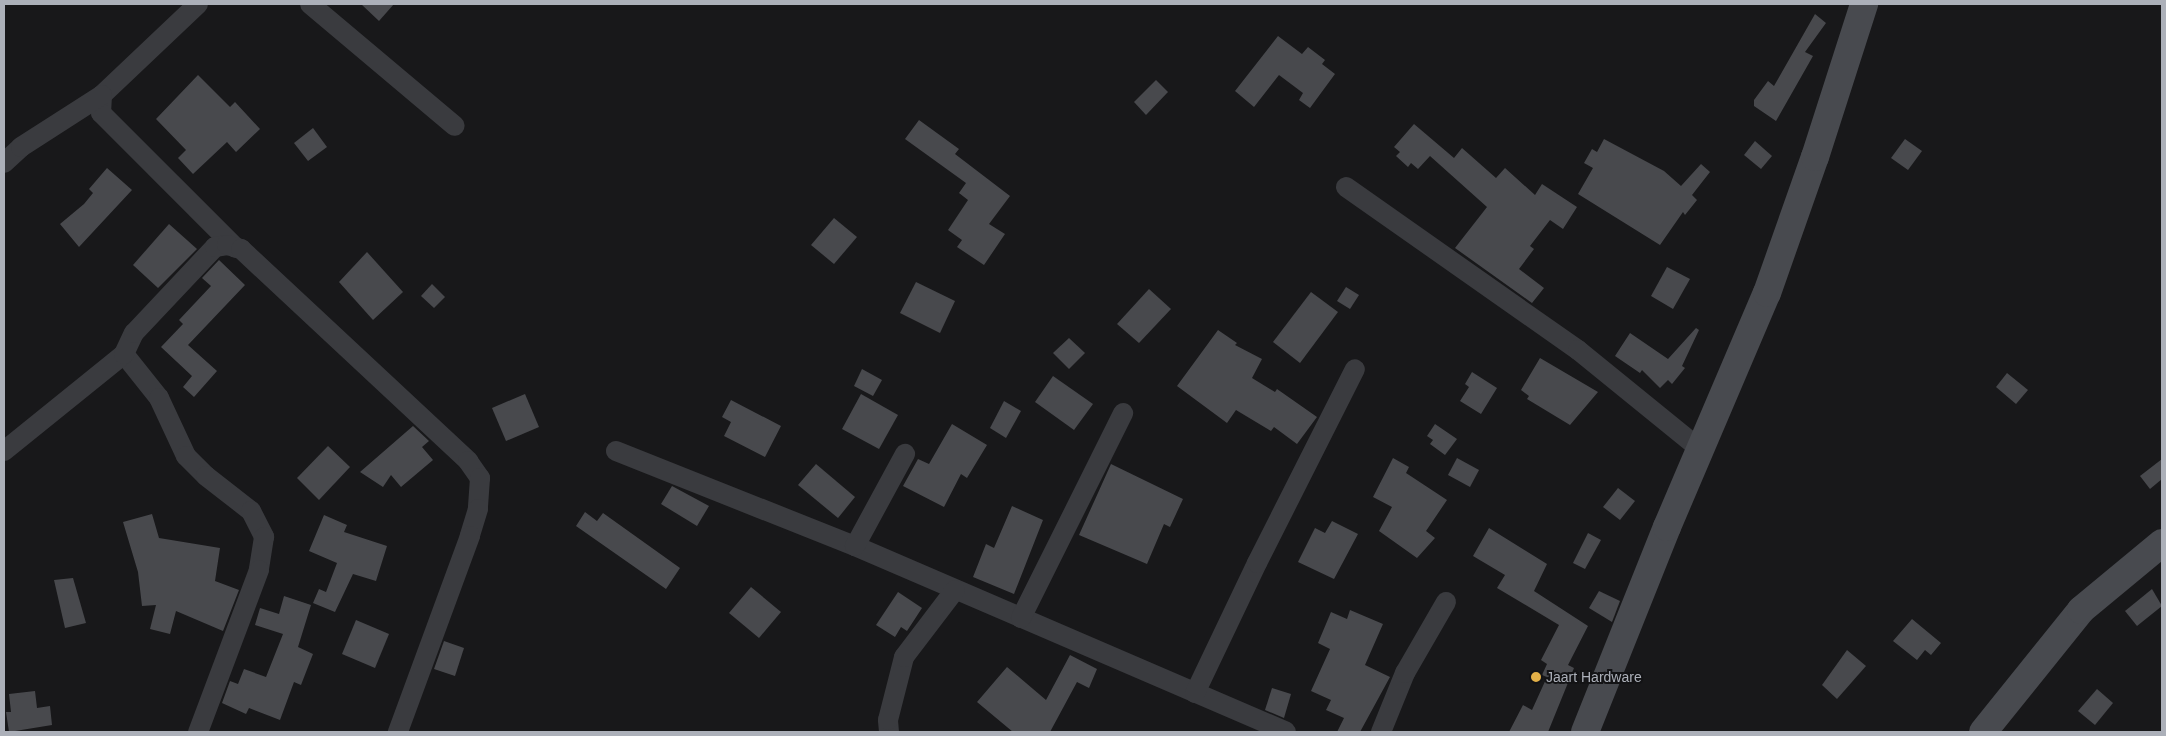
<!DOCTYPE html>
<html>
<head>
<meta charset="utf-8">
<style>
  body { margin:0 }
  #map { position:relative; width:2166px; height:736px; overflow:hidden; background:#18181a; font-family:Helvetica,sans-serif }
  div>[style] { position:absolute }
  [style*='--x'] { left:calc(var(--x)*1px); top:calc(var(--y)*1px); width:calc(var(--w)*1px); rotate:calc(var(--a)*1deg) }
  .building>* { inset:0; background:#48494d }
  .street>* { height:20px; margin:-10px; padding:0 10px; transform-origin:10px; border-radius:10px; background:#3a3b3f }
  .secondary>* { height:28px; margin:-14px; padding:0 14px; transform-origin:14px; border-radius:14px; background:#484a4f }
  .dots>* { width:14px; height:14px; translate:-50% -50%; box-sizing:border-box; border:2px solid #131315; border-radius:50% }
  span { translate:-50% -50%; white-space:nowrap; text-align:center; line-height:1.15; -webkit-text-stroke:4px #131315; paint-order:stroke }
  .poi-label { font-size:14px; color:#acb0b9 }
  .left { translate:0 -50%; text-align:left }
  .frame { position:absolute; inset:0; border:5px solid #acb0b9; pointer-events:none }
</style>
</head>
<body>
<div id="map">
  <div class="building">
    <div style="clip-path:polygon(361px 4px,394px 4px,379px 21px)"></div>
    <div style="clip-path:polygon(1815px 14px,1826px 23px,1805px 52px,1813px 56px,1776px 121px,1754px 106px,1754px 100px,1768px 81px,1774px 86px)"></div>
    <div style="clip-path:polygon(1278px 36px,1302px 54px,1308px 47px,1325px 60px,1322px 64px,1335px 74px,1310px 108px,1299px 100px,1303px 93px,1279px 75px,1254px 107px,1235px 91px)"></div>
    <div style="clip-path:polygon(198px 75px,230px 107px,235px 102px,260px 129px,236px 152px,227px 142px,193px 174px,178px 158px,186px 150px,156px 119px)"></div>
    <div style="clip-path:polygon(1156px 80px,1168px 92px,1146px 115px,1134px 102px)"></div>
    <div style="clip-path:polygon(919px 120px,959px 149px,955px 154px,1010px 196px,989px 224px,1005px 234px,984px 265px,957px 247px,962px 240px,948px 230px,968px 200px,959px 193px,966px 183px,905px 139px)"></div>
    <div style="clip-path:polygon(1414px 124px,1454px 158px,1462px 148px,1496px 178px,1505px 168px,1535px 195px,1542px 184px,1577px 207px,1563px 229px,1550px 220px,1530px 246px,1534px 249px,1519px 269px,1544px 288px,1532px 303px,1455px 248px,1487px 207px,1430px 156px,1418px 169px,1411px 163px,1408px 167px,1396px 156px,1400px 152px,1394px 147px)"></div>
    <div style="clip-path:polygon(313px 128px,327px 147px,308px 161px,294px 143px)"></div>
    <div style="clip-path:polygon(1604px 139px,1664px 171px,1681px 186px,1701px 164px,1710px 172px,1692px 195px,1697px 200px,1685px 215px,1683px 212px,1660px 245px,1578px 194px,1593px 168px,1584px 163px,1592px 149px,1597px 152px)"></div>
    <div style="clip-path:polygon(1905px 139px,1922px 151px,1908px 170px,1891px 158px)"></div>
    <div style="clip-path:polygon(1755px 141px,1772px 156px,1761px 169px,1744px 155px)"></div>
    <div style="clip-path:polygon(107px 168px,132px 190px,79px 247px,60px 224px,84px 204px,93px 193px,89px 189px)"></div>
    <div style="clip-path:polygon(834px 218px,857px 237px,834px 264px,811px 245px)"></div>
    <div style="clip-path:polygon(169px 224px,197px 249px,158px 288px,133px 265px)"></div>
    <div style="clip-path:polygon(367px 252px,403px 292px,373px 320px,339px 282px)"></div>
    <div style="clip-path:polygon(219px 260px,245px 285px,188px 345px,217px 371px,194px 397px,183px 387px,192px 376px,161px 347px,183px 324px,179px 320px,211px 286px,202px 278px)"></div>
    <div style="clip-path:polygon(1667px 267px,1690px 279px,1673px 309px,1651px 296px)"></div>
    <div style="clip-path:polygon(916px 282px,955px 301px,940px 333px,900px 313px)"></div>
    <div style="clip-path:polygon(432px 284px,445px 297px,434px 308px,421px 296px)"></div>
    <div style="clip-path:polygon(1346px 287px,1359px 295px,1350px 309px,1337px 301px)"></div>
    <div style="clip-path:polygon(1149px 289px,1171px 309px,1139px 343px,1117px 324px)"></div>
    <div style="clip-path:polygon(1311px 292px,1338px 312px,1300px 363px,1273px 342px)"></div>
    <div style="clip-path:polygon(1696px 328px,1699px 330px,1682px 366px,1685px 368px,1672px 384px,1668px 380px,1660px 388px,1642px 370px,1640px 373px,1615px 356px,1630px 333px,1668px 359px)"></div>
    <div style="clip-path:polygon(1218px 330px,1237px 343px,1235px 345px,1262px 359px,1252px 378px,1275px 392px,1277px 389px,1317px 417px,1297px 444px,1274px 427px,1271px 431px,1236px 410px,1227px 423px,1177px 386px)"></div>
    <div style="clip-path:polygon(1069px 338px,1085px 353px,1069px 369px,1053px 353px)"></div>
    <div style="clip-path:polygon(1540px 358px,1598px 392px,1570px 425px,1527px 399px,1529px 396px,1521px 390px)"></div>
    <div style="clip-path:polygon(862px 369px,882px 380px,873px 396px,854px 386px)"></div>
    <div style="clip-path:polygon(1472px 372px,1497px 388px,1481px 414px,1460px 401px,1469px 387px,1465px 384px)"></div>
    <div style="clip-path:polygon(2007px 373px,2028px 390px,2016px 404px,1996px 387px)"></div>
    <div style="clip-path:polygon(1053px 376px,1093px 404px,1074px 430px,1035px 402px)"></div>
    <div style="clip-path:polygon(525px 394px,539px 427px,506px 441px,492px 408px)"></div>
    <div style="clip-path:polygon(861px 394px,898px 415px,879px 449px,842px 429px)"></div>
    <div style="clip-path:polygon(731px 400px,781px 426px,765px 457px,724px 436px,731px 422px,722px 417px)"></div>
    <div style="clip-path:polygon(1004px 401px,1021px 411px,1006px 438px,990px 428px)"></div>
    <div style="clip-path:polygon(952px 424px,987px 445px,967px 478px,961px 474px,944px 507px,903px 486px,918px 459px,929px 464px)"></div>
    <div style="clip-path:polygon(1435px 424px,1457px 439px,1445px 455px,1430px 444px,1433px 440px,1427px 436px)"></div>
    <div style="clip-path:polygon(413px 426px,429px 441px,422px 447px,433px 460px,401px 487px,391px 475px,383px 487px,360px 472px)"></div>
    <div style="clip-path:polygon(328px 446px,350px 467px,319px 500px,297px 478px)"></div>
    <div style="clip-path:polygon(1393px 458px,1409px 467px,1406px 473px,1447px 500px,1426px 531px,1435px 538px,1417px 558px,1379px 531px,1392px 507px,1373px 497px)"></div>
    <div style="clip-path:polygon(1457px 458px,1479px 470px,1470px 487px,1448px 475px)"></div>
    <div style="clip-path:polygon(2162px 459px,2162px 479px,2150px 489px,2140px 476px)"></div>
    <div style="clip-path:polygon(816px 464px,855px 497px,838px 518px,798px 485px)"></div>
    <div style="clip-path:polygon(1111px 464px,1183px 499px,1170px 527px,1164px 524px,1147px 564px,1079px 535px)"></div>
    <div style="clip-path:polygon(672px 486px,709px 506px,697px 526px,661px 504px)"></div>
    <div style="clip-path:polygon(1618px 488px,1635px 501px,1620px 520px,1603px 507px)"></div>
    <div style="clip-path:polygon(1012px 506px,1043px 520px,1014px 594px,973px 577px,986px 544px,994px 548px)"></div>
    <div style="clip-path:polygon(585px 512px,597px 521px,603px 513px,680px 568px,666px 589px,576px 526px)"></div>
    <div style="clip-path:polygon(152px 514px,159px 538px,220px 548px,215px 581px,239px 590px,223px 631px,176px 611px,170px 634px,150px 629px,156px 605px,142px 606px,138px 572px,123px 522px)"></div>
    <div style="clip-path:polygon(324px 515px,347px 525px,344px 532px,387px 546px,376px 581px,353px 574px,335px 612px,313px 603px,319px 589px,326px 592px,337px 563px,309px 551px)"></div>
    <div style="clip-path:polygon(1332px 521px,1358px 534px,1334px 579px,1298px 562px,1315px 528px,1325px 533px)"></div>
    <div style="clip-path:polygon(1489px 528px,1547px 564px,1534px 591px,1588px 626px,1568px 665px,1574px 668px,1548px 732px,1509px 732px,1523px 705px,1532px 710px,1547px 677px,1542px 675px,1547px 664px,1541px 660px,1559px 625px,1497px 588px,1505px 575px,1473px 556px)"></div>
    <div style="clip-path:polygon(1588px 533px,1601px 540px,1585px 569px,1573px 563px)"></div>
    <div style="clip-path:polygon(73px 578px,86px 623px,65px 628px,54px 580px)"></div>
    <div style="clip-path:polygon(751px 587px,781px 612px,759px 638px,729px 613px)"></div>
    <div style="clip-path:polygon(2152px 589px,2162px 606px,2137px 626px,2125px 611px)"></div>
    <div style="clip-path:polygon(1599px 591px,1620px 601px,1612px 622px,1589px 608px)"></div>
    <div style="clip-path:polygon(898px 592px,922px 608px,907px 631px,901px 627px,895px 637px,876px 625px)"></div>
    <div style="clip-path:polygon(284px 596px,311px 605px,298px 647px,313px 654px,301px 685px,294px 682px,280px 720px,249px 708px,246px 714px,222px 703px,230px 681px,238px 684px,244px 669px,266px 677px,283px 634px,255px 625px,260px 608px,279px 614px)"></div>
    <div style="clip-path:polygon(1350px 610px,1383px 624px,1365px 665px,1390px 677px,1360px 732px,1337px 732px,1344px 718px,1326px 710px,1331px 700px,1311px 691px,1330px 649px,1318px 643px,1331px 612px,1347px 619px)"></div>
    <div style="clip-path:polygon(1912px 619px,1941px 643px,1931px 655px,1925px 650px,1917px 660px,1893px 641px)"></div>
    <div style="clip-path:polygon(356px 620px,389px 634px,375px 668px,342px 654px)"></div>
    <div style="clip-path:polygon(444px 641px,464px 648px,455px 676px,434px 669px)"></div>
    <div style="clip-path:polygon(1847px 650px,1866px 666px,1837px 699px,1822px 685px)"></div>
    <div style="clip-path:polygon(1070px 655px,1097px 669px,1089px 688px,1077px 682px,1050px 732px,1013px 732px,977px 702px,1007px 667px,1046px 700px)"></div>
    <div style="clip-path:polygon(1272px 688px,1291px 694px,1284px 718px,1265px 710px)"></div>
    <div style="clip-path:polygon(2097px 689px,2113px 703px,2095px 725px,2078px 711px)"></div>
    <div style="clip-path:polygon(35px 691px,37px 708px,50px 706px,52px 725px,9px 732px,6px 712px,11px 712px,9px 694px)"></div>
  </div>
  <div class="street">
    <div style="--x:198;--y:4;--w:132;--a:136.5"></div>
    <div style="--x:102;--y:95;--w:18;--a:93"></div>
    <div style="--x:101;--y:113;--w:191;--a:45"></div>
    <div style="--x:310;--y:4;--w:189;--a:40.1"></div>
    <div style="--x:4;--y:163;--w:23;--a:-43"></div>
    <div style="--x:21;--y:147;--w:96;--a:-32.7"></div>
    <div style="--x:1346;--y:187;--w:284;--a:35.1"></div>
    <div style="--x:1578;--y:350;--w:157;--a:39.1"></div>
    <div style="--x:124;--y:354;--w:56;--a:51.5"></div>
    <div style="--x:159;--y:398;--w:64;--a:65"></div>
    <div style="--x:186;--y:456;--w:28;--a:45"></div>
    <div style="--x:206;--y:476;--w:57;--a:37.9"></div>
    <div style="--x:251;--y:511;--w:29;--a:63"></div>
    <div style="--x:264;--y:537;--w:33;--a:99"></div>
    <div style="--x:259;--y:570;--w:173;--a:110.6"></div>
    <div style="--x:4;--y:451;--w:154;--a:-38.9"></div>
    <div style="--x:124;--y:354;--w:23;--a:-65"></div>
    <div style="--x:134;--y:333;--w:118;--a:-46.7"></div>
    <div style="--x:215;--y:247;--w:12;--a:-9"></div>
    <div style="--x:227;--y:245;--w:15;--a:16"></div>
    <div style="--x:241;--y:249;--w:311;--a:43"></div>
    <div style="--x:468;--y:461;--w:21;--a:55"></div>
    <div style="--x:480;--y:478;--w:31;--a:94"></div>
    <div style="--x:478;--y:509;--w:28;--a:107"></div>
    <div style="--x:470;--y:536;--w:209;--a:110.2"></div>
    <div style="--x:616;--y:451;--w:257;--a:21.7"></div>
    <div style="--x:855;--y:546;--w:469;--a:23.3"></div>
    <div style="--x:855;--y:546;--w:105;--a:-61.5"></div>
    <div style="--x:1021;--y:618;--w:229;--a:-63.5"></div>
    <div style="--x:1195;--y:693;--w:144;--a:-64.5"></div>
    <div style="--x:1257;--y:563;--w:217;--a:-63.2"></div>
    <div style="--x:889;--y:732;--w:12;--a:-95"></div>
    <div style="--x:888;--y:720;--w:65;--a:-75.7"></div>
    <div style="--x:904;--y:657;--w:84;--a:-52.7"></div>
    <div style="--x:1381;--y:732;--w:64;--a:-67.9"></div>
    <div style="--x:1405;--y:673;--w:82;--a:-60"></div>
  </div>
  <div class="secondary">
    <div style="--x:1585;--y:732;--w:221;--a:-68.2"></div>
    <div style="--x:1667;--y:527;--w:254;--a:-66.9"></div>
    <div style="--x:1767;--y:293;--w:144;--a:-70.6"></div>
    <div style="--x:1815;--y:157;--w:161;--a:-72.2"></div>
    <div style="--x:1983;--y:732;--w:156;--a:-51.2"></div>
    <div style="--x:2081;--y:610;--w:105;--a:-39.6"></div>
  </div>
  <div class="dots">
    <div style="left:1536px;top:677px;background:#e3b048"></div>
  </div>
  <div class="poi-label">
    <span class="left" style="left:1546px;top:677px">Jaart Hardware</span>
  </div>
  <div class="frame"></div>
</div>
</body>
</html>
